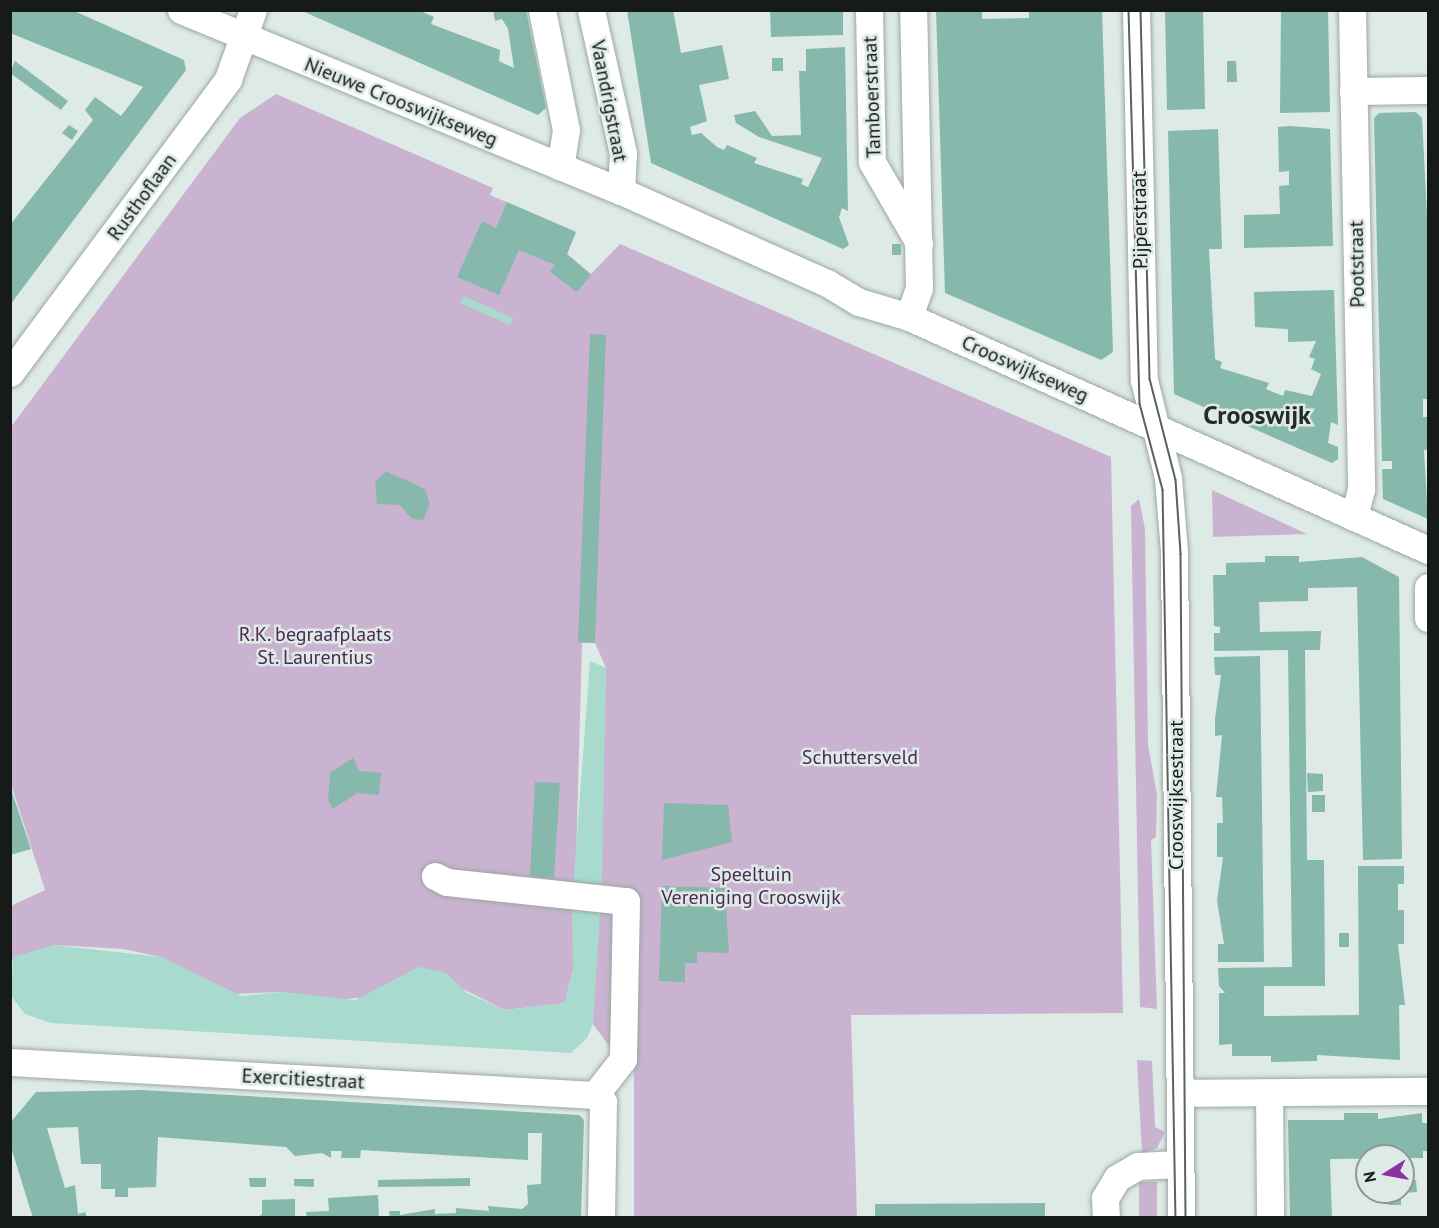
<!DOCTYPE html>
<html>
<head>
<meta charset="utf-8">
<style>
  body { margin:0 }
  #map { position:relative; width:1439px; height:1228px; overflow:hidden; background:#deeae6; font-family:"PT Sans",sans-serif }
  div>[style] { position:absolute }
  [style*='--x'] { left:calc(var(--x)*1px); top:calc(var(--y)*1px); width:calc(var(--w)*1px); rotate:calc(var(--a)*1deg) }
  .green>* { inset:0; background:#cab3d0 }
  .water>* { inset:0; background:#a8dbce }
  .building>* { inset:0; background:#86b8ab }
  .roads { filter:drop-shadow(0 0 2px #9ca7a4) drop-shadow(0 0 2px #9ca7a4) }
  .minor>* { height:27px; margin:-13.5px; padding:0 13.5px; transform-origin:13.5px; border-radius:13.5px; background:#fff }
  .tram>* { height:1.5px; margin:-0.75px; padding:0 0.75px; transform-origin:0.75px; border-radius:0.75px; background:#5a615f }
  span { translate:-50% -50%; white-space:nowrap; text-align:center; line-height:1.15; -webkit-text-stroke:5px #deeae6; paint-order:stroke }
  .street-label { font-size:20px; color:#161a19 }
  .park-label { font-size:20px; color:#4c2956 }
  .district-label { font-size:26px; color:#232c29; font-weight:700 }
  .frame { position:absolute; inset:0; border:12px solid #161a19; pointer-events:none }
  .north { position:absolute; left:1355px; top:1144px; width:60px; height:60px; box-sizing:border-box; background:#deeae6; border:2px solid #8e9794; border-radius:50%; rotate:259deg; font-size:16px; font-weight:700; line-height:24px; text-align:center; color:#161a19 }
  .north::after { content:''; display:block; margin:auto; width:21px; height:27px; background:#8a329f; clip-path:polygon(50% 0,100% 100%,50% 72%,0 100%) }
</style>
</head>
<body>
<div id="map">
  <div class="green">
    <div style="clip-path:polygon(276px 94px,493px 188px,490px 195px,576px 232px,567px 254px,591px 274px,620px 244px,1111px 457px,1123px 1013px,851px 1015px,857px 1217px,634px 1217px,634px 1060px,615px 1054px,593px 1024px,606px 668px,595px 643px,582px 643px,573px 969px,565px 1003px,505px 1010px,419px 967px,365px 997px,340px 1000px,282px 992px,232px 994px,161px 957px,123px 949px,54px 945px,11px 961px,11px 906px,45px 890px,11px 784px,11px 427px,240px 118px)"></div>
    <div style="clip-path:polygon(1212px 490px,1307px 534px,1213px 537px)"></div>
    <div style="clip-path:polygon(1139px 499px,1145px 529px,1148px 745px,1157px 794px,1156px 837px,1151px 840px,1157px 1009px,1140px 1007px,1131px 506px)"></div>
    <div style="clip-path:polygon(1137px 1060px,1152px 1061px,1155px 1127px,1165px 1132px,1157px 1148px,1142px 1154px)"></div>
    <div style="clip-path:polygon(1139px 1182px,1157px 1182px,1157px 1217px,1139px 1217px)"></div>
  </div>
  <div class="water">
    <div style="clip-path:polygon(464px 296px,513px 318px,510px 325px,460px 303px)"></div>
    <div style="clip-path:polygon(590px 661px,606px 668px,602px 882px,593px 1024px,587px 1038px,571px 1053px,51px 1023px,25px 1014px,11px 996px,13px 957px,54px 945px,161px 957px,242px 996px,282px 992px,355px 1000px,419px 967px,446px 973px,467px 993px,505px 1010px,565px 1003px,573px 969px,572px 902px)"></div>
  </div>
  <div class="building">
    <div style="clip-path:polygon(10px 10px,72px 10px,184px 60px,186px 70px,10px 305px,10px 225px,93px 120px,85px 110px,95px 97px,121px 116px,143px 87px,10px 33px)"></div>
    <div style="clip-path:polygon(300px 10px,418px 10px,434px 17px,431px 24px,500px 50px,499px 61px,514px 68px,508px 29px,502px 19px,495px 21px,493px 10px,526px 10px,546px 108px,538px 115px)"></div>
    <div style="clip-path:polygon(627px 10px,673px 10px,681px 53px,722px 45px,729px 79px,699px 85px,707px 121px,690px 127px,692px 135px,701px 133px,717px 147px,724px 150px,727px 145px,757px 158px,754px 163px,803px 179px,801px 184px,808px 187px,822px 158px,759px 137px,736px 123px,734px 115px,755px 111px,772px 136px,801px 135px,799px 71px,806px 71px,806px 49px,845px 47px,848px 211px,842px 208px,839px 217px,849px 245px,843px 249px,651px 163px)"></div>
    <div style="clip-path:polygon(770px 10px,843px 10px,843px 35px,771px 37px)"></div>
    <div style="clip-path:polygon(936px 10px,982px 10px,982px 19px,1029px 18px,1029px 10px,1102px 10px,1113px 352px,1101px 360px,945px 293px)"></div>
    <div style="clip-path:polygon(1165px 10px,1203px 10px,1205px 109px,1167px 110px)"></div>
    <div style="clip-path:polygon(1281px 10px,1328px 10px,1330px 112px,1280px 113px)"></div>
    <div style="clip-path:polygon(772px 58px,783px 58px,783px 71px,772px 71px)"></div>
    <div style="clip-path:polygon(15px 61px,68px 101px,61px 110px,10px 73px)"></div>
    <div style="clip-path:polygon(1227px 61px,1236px 61px,1237px 82px,1227px 82px)"></div>
    <div style="clip-path:polygon(1416px 112px,1422px 118px,1428px 234px,1428px 399px,1423px 399px,1423px 417px,1428px 417px,1428px 450px,1424px 450px,1428px 519px,1383px 499px,1382px 469px,1392px 469px,1392px 461px,1382px 461px,1374px 118px,1379px 113px)"></div>
    <div style="clip-path:polygon(69px 125px,78px 131px,72px 140px,62px 133px)"></div>
    <div style="clip-path:polygon(1289px 126px,1330px 129px,1333px 246px,1244px 248px,1244px 215px,1280px 214px,1279px 186px,1289px 185px,1289px 171px,1279px 172px,1278px 127px)"></div>
    <div style="clip-path:polygon(1218px 129px,1222px 249px,1209px 249px,1215px 359px,1222px 362px,1220px 368px,1269px 383px,1266px 389px,1283px 396px,1285px 390px,1312px 396px,1321px 374px,1311px 369px,1315px 359px,1309px 357px,1316px 341px,1288px 342px,1288px 329px,1255px 327px,1254px 292px,1334px 290px,1338px 425px,1331px 422px,1328px 443px,1338px 447px,1338px 459px,1332px 463px,1174px 394px,1168px 131px)"></div>
    <div style="clip-path:polygon(507px 202px,576px 232px,567px 254px,591px 275px,577px 292px,550px 272px,555px 265px,519px 250px,499px 295px,457px 277px,482px 221px,496px 228px)"></div>
    <div style="clip-path:polygon(892px 244px,901px 244px,901px 255px,892px 255px)"></div>
    <div style="clip-path:polygon(590px 334px,606px 335px,595px 643px,578px 642px)"></div>
    <div style="clip-path:polygon(386px 471px,425px 489px,430px 504px,423px 520px,412px 519px,400px 505px,377px 504px,375px 482px)"></div>
    <div style="clip-path:polygon(1265px 556px,1299px 556px,1299px 562px,1362px 557px,1399px 577px,1402px 859px,1363px 860px,1357px 587px,1308px 588px,1308px 601px,1259px 602px,1260px 632px,1321px 631px,1320px 650px,1305px 650px,1307px 860px,1324px 860px,1325px 986px,1264px 986px,1264px 1016px,1359px 1015px,1358px 866px,1404px 866px,1404px 884px,1398px 884px,1398px 910px,1404px 910px,1404px 944px,1398px 944px,1405px 1005px,1399px 1005px,1400px 1060px,1317px 1055px,1317px 1061px,1271px 1062px,1271px 1056px,1232px 1056px,1232px 1044px,1219px 1045px,1219px 993px,1225px 993px,1219px 986px,1218px 968px,1292px 967px,1288px 650px,1214px 651px,1214px 633px,1220px 633px,1220px 627px,1214px 626px,1213px 575px,1226px 575px,1226px 563px,1265px 562px)"></div>
    <div style="clip-path:polygon(1260px 656px,1264px 962px,1218px 962px,1218px 944px,1224px 944px,1217px 901px,1223px 857px,1217px 857px,1217px 823px,1223px 823px,1222px 797px,1216px 797px,1222px 735px,1215px 736px,1215px 719px,1221px 675px,1215px 675px,1214px 657px)"></div>
    <div style="clip-path:polygon(353px 758px,359px 771px,381px 773px,379px 795px,357px 793px,333px 809px,328px 800px,330px 773px)"></div>
    <div style="clip-path:polygon(1307px 773px,1323px 774px,1323px 791px,1308px 792px)"></div>
    <div style="clip-path:polygon(535px 782px,560px 783px,554px 878px,530px 876px)"></div>
    <div style="clip-path:polygon(10px 786px,31px 849px,10px 855px)"></div>
    <div style="clip-path:polygon(1312px 795px,1325px 795px,1325px 812px,1312px 812px)"></div>
    <div style="clip-path:polygon(664px 803px,728px 805px,732px 842px,662px 860px)"></div>
    <div style="clip-path:polygon(662px 886px,725px 888px,729px 953px,697px 952px,697px 963px,685px 963px,685px 982px,659px 981px)"></div>
    <div style="clip-path:polygon(1339px 933px,1349px 933px,1349px 947px,1339px 947px)"></div>
    <div style="clip-path:polygon(142px 1090px,579px 1115px,584px 1120px,581px 1218px,390px 1218px,389px 1211px,400px 1211px,400px 1215px,435px 1209px,435px 1214px,456px 1213px,456px 1208px,489px 1211px,488px 1206px,522px 1209px,528px 1204px,527px 1185px,541px 1184px,542px 1133px,528px 1133px,528px 1160px,361px 1150px,360px 1158px,341px 1158px,342px 1151px,331px 1151px,331px 1158px,322px 1153px,295px 1156px,286px 1147px,158px 1137px,156px 1187px,128px 1188px,128px 1197px,115px 1197px,115px 1189px,101px 1189px,101px 1164px,81px 1164px,78px 1127px,47px 1128px,65px 1188px,75px 1185px,78px 1214px,85px 1212px,87px 1218px,33px 1218px,10px 1144px,10px 1123px,36px 1092px)"></div>
    <div style="clip-path:polygon(1344px 1113px,1378px 1113px,1378px 1119px,1422px 1113px,1422px 1123px,1428px 1123px,1428px 1151px,1423px 1151px,1423px 1158px,1330px 1159px,1332px 1218px,1290px 1218px,1288px 1120px,1344px 1120px)"></div>
    <div style="clip-path:polygon(249px 1178px,266px 1178px,266px 1187px,250px 1187px)"></div>
    <div style="clip-path:polygon(470px 1178px,470px 1186px,378px 1187px,378px 1180px)"></div>
    <div style="clip-path:polygon(294px 1179px,314px 1179px,314px 1187px,294px 1186px)"></div>
    <div style="clip-path:polygon(1416px 1180px,1417px 1192px,1404px 1193px,1403px 1181px)"></div>
    <div style="clip-path:polygon(1388px 1193px,1401px 1193px,1401px 1205px,1388px 1205px)"></div>
    <div style="clip-path:polygon(378px 1195px,379px 1218px,307px 1218px,306px 1212px,329px 1211px,328px 1198px)"></div>
    <div style="clip-path:polygon(295px 1199px,295px 1218px,257px 1218px,262px 1214px,262px 1200px)"></div>
    <div style="clip-path:polygon(1045px 1203px,1045px 1218px,875px 1218px,875px 1204px)"></div>
  </div>
  <div class="roads">
    <div class="minor">
      <div style="--x:181;--y:10;--w:476;--a:22.4"></div>
      <div style="--x:621;--y:191;--w:226;--a:24.1"></div>
      <div style="--x:827;--y:283;--w:37;--a:31"></div>
      <div style="--x:859;--y:302;--w:52;--a:16.7"></div>
      <div style="--x:909;--y:317;--w:569;--a:24.18"></div>
      <div style="--x:542;--y:10;--w:122;--a:78.7"></div>
      <div style="--x:566;--y:130;--w:37;--a:99"></div>
      <div style="--x:591;--y:10;--w:147;--a:77.4"></div>
      <div style="--x:623;--y:153;--w:38;--a:93"></div>
      <div style="--x:869;--y:10;--w:152;--a:88.9"></div>
      <div style="--x:872;--y:162;--w:94;--a:59.9"></div>
      <div style="--x:1136;--y:10;--w:370;--a:88.8"></div>
      <div style="--x:1144;--y:380;--w:101;--a:76.2"></div>
      <div style="--x:1168;--y:478;--w:73;--a:85.3"></div>
      <div style="--x:1174;--y:551;--w:667;--a:89.4"></div>
      <div style="--x:1352;--y:10;--w:479;--a:88.9"></div>
      <div style="--x:1361;--y:489;--w:29;--a:104"></div>
      <div style="--x:1353;--y:91;--w:75;--a:-0.8"></div>
      <div style="--x:909;--y:317;--w:31;--a:-71"></div>
      <div style="--x:919;--y:288;--w:278;--a:-91.2"></div>
      <div style="--x:10;--y:373;--w:366;--a:-53.4"></div>
      <div style="--x:228;--y:79;--w:73;--a:-70.1"></div>
      <div style="--x:1428;--y:587;--w:31;--a:90"></div>
      <div style="--x:435;--y:876;--w:13;--a:27"></div>
      <div style="--x:447;--y:882;--w:180;--a:6.1"></div>
      <div style="--x:626;--y:901;--w:158;--a:91.1"></div>
      <div style="--x:623;--y:1059;--w:46;--a:127.9"></div>
      <div style="--x:10;--y:1062;--w:586;--a:3.23"></div>
      <div style="--x:1180;--y:1093;--w:248;--a:-0.5"></div>
      <div style="--x:1269;--y:1093;--w:125;--a:89.5"></div>
      <div style="--x:595;--y:1095;--w:11;--a:41"></div>
      <div style="--x:603;--y:1102;--w:116;--a:91"></div>
      <div style="--x:1106;--y:1218;--w:20;--a:-93"></div>
      <div style="--x:1105;--y:1198;--w:23;--a:-59"></div>
      <div style="--x:1117;--y:1178;--w:24;--a:-30"></div>
      <div style="--x:1138;--y:1166;--w:42;--a:-2.7"></div>
    </div>
  </div>
  <div class="tram">
    <div style="--x:1129;--y:10;--w:394;--a:88.4"></div>
    <div style="--x:1140;--y:404;--w:89;--a:75"></div>
    <div style="--x:1163;--y:490;--w:728;--a:88.98"></div>
    <div style="--x:1141;--y:10;--w:369;--a:88.6"></div>
    <div style="--x:1150;--y:379;--w:104;--a:75.6"></div>
    <div style="--x:1176;--y:480;--w:74;--a:86.1"></div>
    <div style="--x:1181;--y:554;--w:664;--a:89.57"></div>
  </div>
  <div class="street-label">
    <span style="left:872px;top:97px;rotate:-92deg">Tamboerstraat</span>
    <span style="left:609px;top:101px;rotate:79deg">Vaandrigstraat</span>
    <span style="left:401px;top:102px;rotate:22deg">Nieuwe Crooswijkseweg</span>
    <span style="left:142px;top:197px;rotate:-54deg">Rusthoflaan</span>
    <span style="left:1140px;top:220px;rotate:-91deg">Pijperstraat</span>
    <span style="left:1357px;top:264px;rotate:-91deg">Pootstraat</span>
    <span style="left:1025px;top:369px;rotate:24deg">Crooswijkseweg</span>
    <span style="left:1176px;top:795px;rotate:-90deg">Crooswijksestraat</span>
    <span style="left:303px;top:1079px;rotate:3deg">Exercitiestraat</span>
  </div>
  <div class="park-label">
    <span style="left:315px;top:646px">R.K. begraafplaats<br>St. Laurentius</span>
    <span style="left:860px;top:757px">Schuttersveld</span>
    <span style="left:751px;top:886px">Speeltuin<br>Vereniging Crooswijk</span>
  </div>
  <div class="district-label">
    <span style="left:1257px;top:415px">Crooswijk</span>
  </div>
  <div class="frame"></div>
  <div class="north">N</div>
</div>
</body>
</html>
